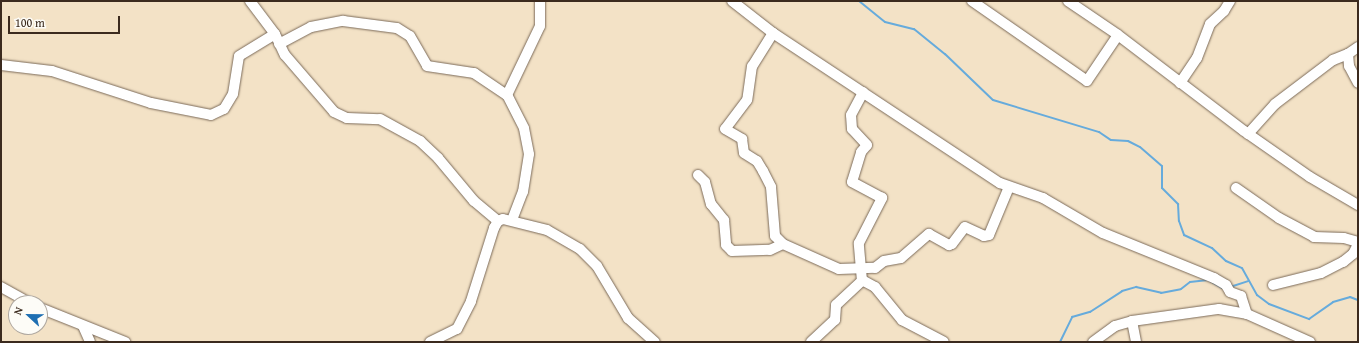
<!DOCTYPE html>
<html>
<head>
<meta charset="utf-8">
<style>
  body { margin:0 }
  #map { position:relative; width:1359px; height:343px; overflow:hidden; background:#f3e2c6; font-family:"Gentium Book Plus",serif }
  div>[style] { position:absolute }
  [style*='--x'] { left:calc(var(--x)*1px); top:calc(var(--y)*1px); width:calc(var(--w)*1px); rotate:calc(var(--a)*1deg) }
  .stream>* { height:2px; margin:-1px; padding:0 1px; transform-origin:1px; border-radius:1px; background:#66abdc }
  .roads { filter:drop-shadow(0 0 1px #7b6a59) drop-shadow(0 0 1px #7b6a59) }
  .minor>* { height:10px; margin:-5px; padding:0 5px; transform-origin:5px; border-radius:5px; background:#fff }
  span { translate:-50% -50%; white-space:nowrap; text-align:center; line-height:1.15; -webkit-text-stroke:4px #fdfcf7; paint-order:stroke }
  .frame { position:absolute; inset:0; border:2px solid #3b2a1e; pointer-events:none }
  .north { position:absolute; left:8px; top:295px; width:40px; height:40px; box-sizing:border-box; background:#fdfcf7; border:1px solid #afa8a0; border-radius:50%; rotate:292deg; font-size:11px; font-weight:700; line-height:16px; text-align:center; color:#3b2a1e }
  .north::after { content:''; display:block; margin:auto; width:14px; height:18px; background:#1f6fb2; clip-path:polygon(50% 0,100% 100%,50% 72%,0 100%) }
  .scale { position:absolute; left:8px; top:16px; width:112px; height:18px; box-sizing:border-box; border:2px solid #3b2a1e; border-top:0; padding-left:5px; font-size:12px; line-height:14px; white-space:nowrap; color:#3b2a1e; -webkit-text-stroke:3px #fdfcf7; paint-order:stroke }
</style>
</head>
<body>
<div id="map">
  <div class="stream">
    <div style="--x:859;--y:1;--w:33;--a:39"></div>
    <div style="--x:885;--y:22;--w:30;--a:14"></div>
    <div style="--x:914;--y:29;--w:40;--a:39"></div>
    <div style="--x:945;--y:54;--w:66;--a:43.8"></div>
    <div style="--x:993;--y:100;--w:111;--a:16.8"></div>
    <div style="--x:1099;--y:132;--w:14;--a:34"></div>
    <div style="--x:1111;--y:140;--w:17;--a:3"></div>
    <div style="--x:1128;--y:141;--w:13;--a:27"></div>
    <div style="--x:1140;--y:147;--w:29;--a:41"></div>
    <div style="--x:1162;--y:166;--w:22;--a:90"></div>
    <div style="--x:1162;--y:188;--w:23;--a:45"></div>
    <div style="--x:1178;--y:204;--w:17;--a:87"></div>
    <div style="--x:1179;--y:221;--w:15;--a:70"></div>
    <div style="--x:1184;--y:235;--w:31;--a:25"></div>
    <div style="--x:1212;--y:248;--w:19;--a:43"></div>
    <div style="--x:1226;--y:261;--w:17;--a:24"></div>
    <div style="--x:1242;--y:268;--w:31;--a:61"></div>
    <div style="--x:1257;--y:295;--w:15;--a:37"></div>
    <div style="--x:1269;--y:304;--w:43;--a:20.6"></div>
    <div style="--x:1309;--y:319;--w:29;--a:-35"></div>
    <div style="--x:1333;--y:302;--w:18;--a:-16"></div>
    <div style="--x:1350;--y:297;--w:9;--a:21"></div>
    <div style="--x:1230;--y:287;--w:19;--a:-18"></div>
    <div style="--x:1060;--y:342;--w:28;--a:-64"></div>
    <div style="--x:1072;--y:317;--w:19;--a:-16"></div>
    <div style="--x:1090;--y:312;--w:38;--a:-33"></div>
    <div style="--x:1122;--y:291;--w:15;--a:-16"></div>
    <div style="--x:1136;--y:287;--w:26;--a:13"></div>
    <div style="--x:1161;--y:293;--w:20;--a:-11"></div>
    <div style="--x:1181;--y:289;--w:11;--a:-38"></div>
    <div style="--x:1190;--y:282;--w:18;--a:-6"></div>
    <div style="--x:1208;--y:280;--w:16;--a:30"></div>
  </div>
  <div class="roads">
    <div class="minor">
      <div style="--x:250;--y:1;--w:41;--a:52.9"></div>
      <div style="--x:275;--y:34;--w:23;--a:65"></div>
      <div style="--x:285;--y:55;--w:75;--a:49.3"></div>
      <div style="--x:334;--y:112;--w:14;--a:25"></div>
      <div style="--x:347;--y:118;--w:33;--a:2"></div>
      <div style="--x:380;--y:119;--w:46;--a:28.8"></div>
      <div style="--x:420;--y:141;--w:25;--a:43"></div>
      <div style="--x:438;--y:158;--w:56;--a:50.1"></div>
      <div style="--x:474;--y:201;--w:31;--a:40"></div>
      <div style="--x:732;--y:1;--w:52;--a:38"></div>
      <div style="--x:773;--y:33;--w:272;--a:33.5"></div>
      <div style="--x:1000;--y:183;--w:46;--a:19.2"></div>
      <div style="--x:1043;--y:198;--w:69;--a:30.3"></div>
      <div style="--x:1103;--y:233;--w:120;--a:22.1"></div>
      <div style="--x:1214;--y:278;--w:14;--a:30"></div>
      <div style="--x:1226;--y:285;--w:8;--a:60"></div>
      <div style="--x:1230;--y:292;--w:12;--a:20"></div>
      <div style="--x:1241;--y:296;--w:19;--a:72"></div>
      <div style="--x:972;--y:1;--w:140;--a:34.8"></div>
      <div style="--x:1087;--y:81;--w:55;--a:-56"></div>
      <div style="--x:1068;--y:1;--w:60;--a:34.2"></div>
      <div style="--x:1118;--y:35;--w:158;--a:37.3"></div>
      <div style="--x:1244;--y:131;--w:80;--a:34.9"></div>
      <div style="--x:1310;--y:177;--w:56;--a:30.3"></div>
      <div style="--x:773;--y:33;--w:39;--a:122"></div>
      <div style="--x:752;--y:66;--w:34;--a:98"></div>
      <div style="--x:747;--y:100;--w:36;--a:127"></div>
      <div style="--x:725;--y:129;--w:20;--a:30"></div>
      <div style="--x:742;--y:139;--w:14;--a:82"></div>
      <div style="--x:744;--y:153;--w:15;--a:32"></div>
      <div style="--x:757;--y:161;--w:12;--a:59"></div>
      <div style="--x:763;--y:171;--w:18;--a:63"></div>
      <div style="--x:771;--y:187;--w:49;--a:85.3"></div>
      <div style="--x:775;--y:236;--w:11;--a:45"></div>
      <div style="--x:783;--y:244;--w:61;--a:24.1"></div>
      <div style="--x:839;--y:269;--w:36;--a:-2"></div>
      <div style="--x:875;--y:268;--w:11;--a:-38"></div>
      <div style="--x:884;--y:261;--w:17;--a:-10"></div>
      <div style="--x:901;--y:258;--w:37;--a:-41"></div>
      <div style="--x:929;--y:234;--w:23;--a:29"></div>
      <div style="--x:949;--y:245;--w:3;--a:-18"></div>
      <div style="--x:952;--y:244;--w:21;--a:-53"></div>
      <div style="--x:965;--y:227;--w:21;--a:25"></div>
      <div style="--x:984;--y:236;--w:5;--a:-11"></div>
      <div style="--x:989;--y:235;--w:52;--a:-67.4"></div>
      <div style="--x:279;--y:44;--w:36;--a:-28"></div>
      <div style="--x:311;--y:27;--w:33;--a:-11"></div>
      <div style="--x:343;--y:21;--w:54;--a:7.4"></div>
      <div style="--x:397;--y:28;--w:15;--a:32"></div>
      <div style="--x:410;--y:36;--w:34;--a:60"></div>
      <div style="--x:427;--y:66;--w:48;--a:8.5"></div>
      <div style="--x:474;--y:73;--w:40;--a:34"></div>
      <div style="--x:1358;--y:47;--w:12;--a:145"></div>
      <div style="--x:1348;--y:54;--w:12;--a:85"></div>
      <div style="--x:1349;--y:66;--w:19;--a:62"></div>
      <div style="--x:1;--y:65;--w:51;--a:6.7"></div>
      <div style="--x:52;--y:71;--w:104;--a:17.9"></div>
      <div style="--x:151;--y:103;--w:61;--a:11.3"></div>
      <div style="--x:211;--y:115;--w:14;--a:-25"></div>
      <div style="--x:224;--y:109;--w:17;--a:-59"></div>
      <div style="--x:233;--y:94;--w:38;--a:-81"></div>
      <div style="--x:239;--y:56;--w:42;--a:-31.4"></div>
      <div style="--x:1180;--y:83;--w:30;--a:-56"></div>
      <div style="--x:1197;--y:58;--w:36;--a:-69"></div>
      <div style="--x:1210;--y:24;--w:19;--a:-43"></div>
      <div style="--x:1224;--y:11;--w:12;--a:-59"></div>
      <div style="--x:1248;--y:134;--w:40;--a:-48"></div>
      <div style="--x:1275;--y:104;--w:73;--a:-37.2"></div>
      <div style="--x:1333;--y:60;--w:16;--a:-22"></div>
      <div style="--x:698;--y:175;--w:10;--a:45"></div>
      <div style="--x:705;--y:182;--w:23;--a:75"></div>
      <div style="--x:711;--y:204;--w:21;--a:51"></div>
      <div style="--x:724;--y:220;--w:25;--a:85"></div>
      <div style="--x:726;--y:245;--w:8;--a:45"></div>
      <div style="--x:732;--y:251;--w:38;--a:-2"></div>
      <div style="--x:770;--y:250;--w:14;--a:-25"></div>
      <div style="--x:1236;--y:188;--w:52;--a:34.9"></div>
      <div style="--x:1279;--y:218;--w:40;--a:28"></div>
      <div style="--x:1314;--y:237;--w:30;--a:2"></div>
      <div style="--x:1344;--y:238;--w:15;--a:16"></div>
      <div style="--x:512;--y:220;--w:30;--a:-69"></div>
      <div style="--x:523;--y:192;--w:38;--a:-81"></div>
      <div style="--x:529;--y:154;--w:26;--a:-101"></div>
      <div style="--x:524;--y:128;--w:37;--a:-117"></div>
      <div style="--x:507;--y:95;--w:76;--a:-64.4"></div>
      <div style="--x:540;--y:26;--w:25;--a:-90"></div>
      <div style="--x:862;--y:280;--w:15;--a:28"></div>
      <div style="--x:875;--y:287;--w:43;--a:50.7"></div>
      <div style="--x:902;--y:320;--w:47;--a:27.6"></div>
      <div style="--x:1273;--y:285;--w:49;--a:-14"></div>
      <div style="--x:1321;--y:273;--w:25;--a:-27"></div>
      <div style="--x:1343;--y:262;--w:13;--a:-39"></div>
      <div style="--x:1353;--y:254;--w:11;--a:-63"></div>
      <div style="--x:1;--y:287;--w:33;--a:29"></div>
      <div style="--x:40;--y:308;--w:92;--a:21.8"></div>
      <div style="--x:1132;--y:321;--w:21;--a:79"></div>
      <div style="--x:83;--y:326;--w:17;--a:66"></div>
      <div style="--x:430;--y:342;--w:30;--a:-26"></div>
      <div style="--x:457;--y:329;--w:31;--a:-63"></div>
      <div style="--x:471;--y:301;--w:77;--a:-72.5"></div>
      <div style="--x:494;--y:228;--w:8;--a:-60"></div>
      <div style="--x:498;--y:221;--w:5;--a:-22"></div>
      <div style="--x:503;--y:219;--w:45;--a:14"></div>
      <div style="--x:547;--y:230;--w:38;--a:30"></div>
      <div style="--x:580;--y:249;--w:24;--a:45"></div>
      <div style="--x:597;--y:266;--w:61;--a:59.2"></div>
      <div style="--x:628;--y:318;--w:36;--a:42"></div>
      <div style="--x:811;--y:342;--w:33;--a:-43"></div>
      <div style="--x:835;--y:320;--w:15;--a:-86"></div>
      <div style="--x:836;--y:305;--w:35;--a:-43"></div>
      <div style="--x:862;--y:281;--w:38;--a:-95"></div>
      <div style="--x:859;--y:243;--w:51;--a:-62.9"></div>
      <div style="--x:882;--y:198;--w:34;--a:-152"></div>
      <div style="--x:852;--y:182;--w:31;--a:-73"></div>
      <div style="--x:861;--y:152;--w:9;--a:-49"></div>
      <div style="--x:867;--y:145;--w:22;--a:-133"></div>
      <div style="--x:852;--y:129;--w:14;--a:-94"></div>
      <div style="--x:851;--y:115;--w:26;--a:-62"></div>
      <div style="--x:1093;--y:342;--w:27;--a:-36"></div>
      <div style="--x:1115;--y:326;--w:18;--a:-16"></div>
      <div style="--x:1132;--y:321;--w:88;--a:-7.9"></div>
      <div style="--x:1219;--y:309;--w:28;--a:10"></div>
      <div style="--x:1247;--y:314;--w:69;--a:24"></div>
    </div>
  </div>
  <div class="frame"></div>
  <div class="north">N</div>
  <div class="scale">100 m</div>
</div>
</body>
</html>
